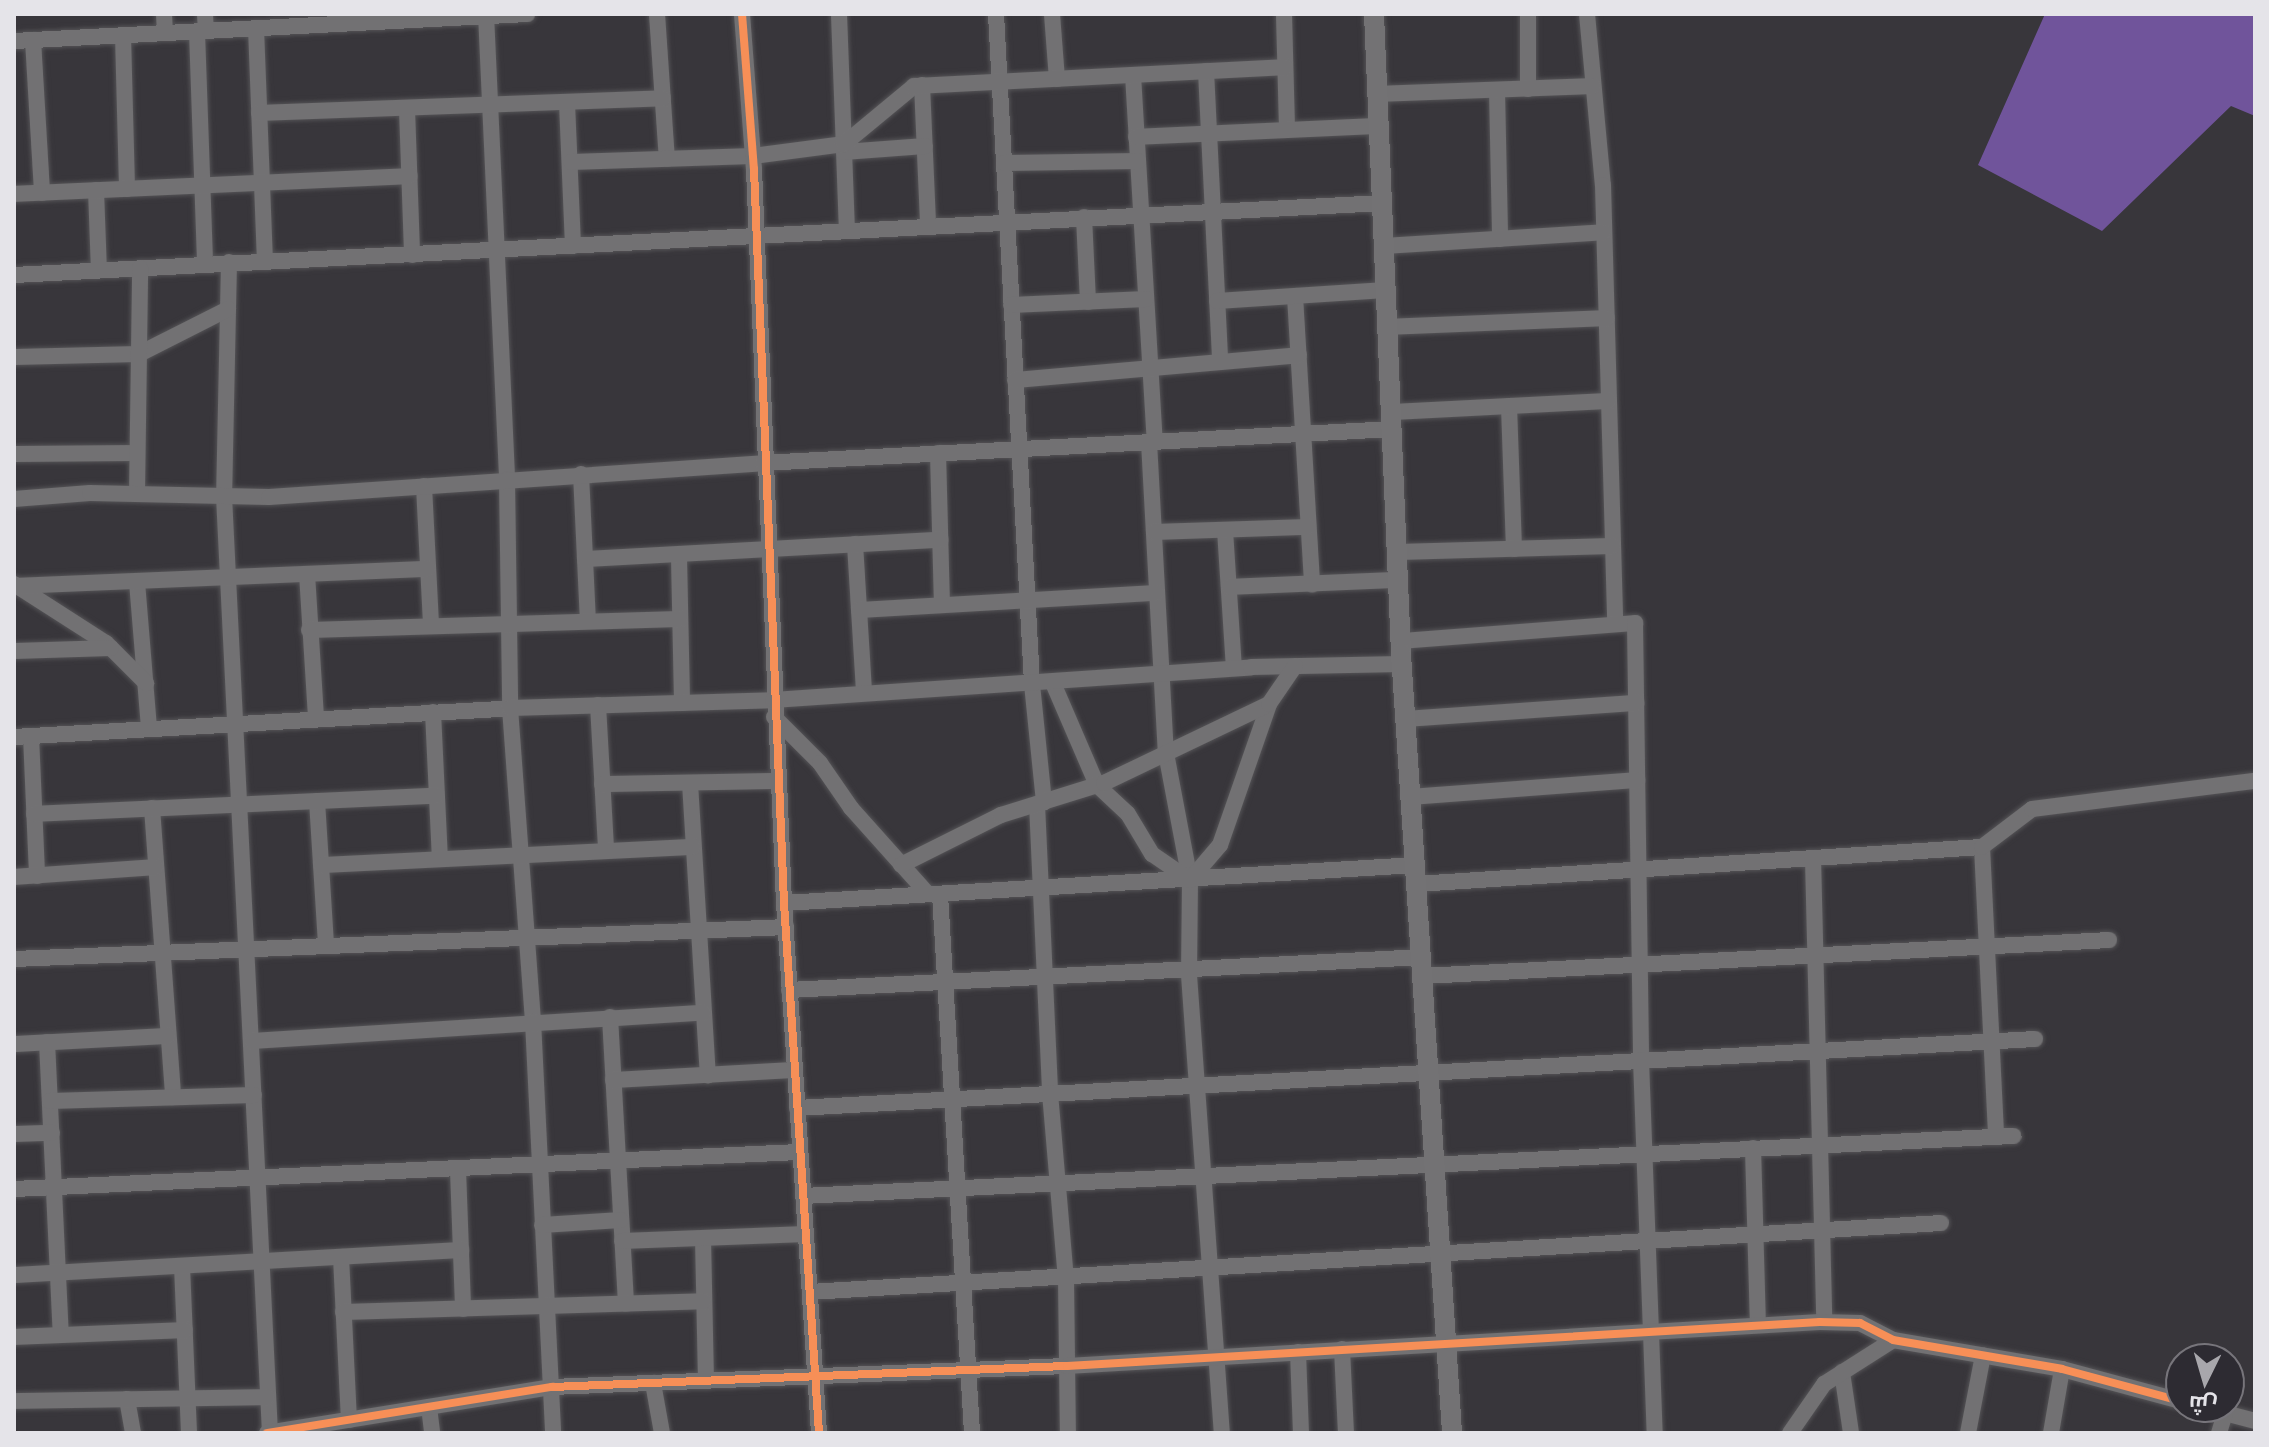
<!DOCTYPE html>
<html>
<head>
<meta charset="utf-8">
<style>
  body { margin:0 }
  #map { position:relative; width:2269px; height:1447px; overflow:hidden; background:#38363b; font-family:Lato,Cairo,sans-serif }
  div>[style] { position:absolute }
  [style*='--x'] { left:calc(var(--x)*1px); top:calc(var(--y)*1px); width:calc(var(--w)*1px); rotate:calc(var(--a)*1deg) }
  .forest>* { inset:0; background:#70549b }
  .roads { filter:drop-shadow(0 0 2px #545356) drop-shadow(0 0 2px #545356) }
  .minor>* { height:16px; margin:-8px; padding:0 8px; transform-origin:8px; border-radius:8px; background:#727173 }
  .major>* { height:20px; margin:-10px; padding:0 10px; transform-origin:10px; border-radius:10px; background:#737274 }
  .cycleway>* { height:8px; margin:-4px; padding:0 4px; transform-origin:4px; border-radius:4px; background:#f78f57 }
  span { translate:-50% -50%; white-space:nowrap; text-align:center; line-height:1.15; -webkit-text-stroke:8px #2d2b32; paint-order:stroke }
  .frame { position:absolute; inset:0; border:16px solid #e5e4e9; pointer-events:none }
  .north { position:absolute; left:2165px; top:1343px; width:80px; height:80px; box-sizing:border-box; background:#2d2b32; border:2px solid #77757b; border-radius:50%; rotate:185deg; font-size:22px; font-weight:700; line-height:32px; text-align:center; color:#e5e4e9 }
  .north::after { content:''; display:block; margin:auto; width:28px; height:36px; background:#a8a7ac; clip-path:polygon(50% 0,100% 100%,50% 72%,0 100%) }
</style>
</head>
<body>
<div id="map">
  <div class="forest">
    <div style="clip-path:polygon(2045px 14px,2255px 14px,2255px 116px,2231px 106px,2102px 231px,1978px 165px)"></div>
  </div>
  <div class="roads">
    <div class="minor">
      <div style="--x:164;--y:14;--w:19;--a:87"></div>
      <div style="--x:205;--y:14;--w:17;--a:87"></div>
      <div style="--x:486;--y:14;--w:465;--a:87.4"></div>
      <div style="--x:507;--y:479;--w:229;--a:89.2"></div>
      <div style="--x:510;--y:708;--w:314;--a:85.8"></div>
      <div style="--x:533;--y:1021;--w:412;--a:87.2"></div>
      <div style="--x:657;--y:14;--w:145;--a:86.1"></div>
      <div style="--x:742;--y:14;--w:155;--a:85.6"></div>
      <div style="--x:754;--y:169;--w:735;--a:87.66"></div>
      <div style="--x:784;--y:903;--w:531;--a:86.22"></div>
      <div style="--x:839;--y:14;--w:216;--a:87.9"></div>
      <div style="--x:996;--y:14;--w:671;--a:86.92"></div>
      <div style="--x:1032;--y:684;--w:119;--a:84.2"></div>
      <div style="--x:1052;--y:14;--w:65;--a:85.6"></div>
      <div style="--x:1284;--y:14;--w:116;--a:88.5"></div>
      <div style="--x:1587;--y:14;--w:172;--a:84.7"></div>
      <div style="--x:1603;--y:185;--w:439;--a:88.4"></div>
      <div style="--x:256;--y:28;--w:232;--a:87.8"></div>
      <div style="--x:197;--y:32;--w:232;--a:88"></div>
      <div style="--x:123;--y:35;--w:154;--a:88.5"></div>
      <div style="--x:33;--y:40;--w:153;--a:86.6"></div>
      <div style="--x:14;--y:41;--w:514;--a:-3.01"></div>
      <div style="--x:1206;--y:71;--w:291;--a:87.2"></div>
      <div style="--x:1133;--y:75;--w:367;--a:86.6"></div>
      <div style="--x:922;--y:85;--w:140;--a:87.5"></div>
      <div style="--x:1528;--y:89;--w:75;--a:-90"></div>
      <div style="--x:1497;--y:90;--w:149;--a:88.8"></div>
      <div style="--x:1377;--y:94;--w:216;--a:-2.1"></div>
      <div style="--x:567;--y:103;--w:143;--a:87.6"></div>
      <div style="--x:407;--y:109;--w:146;--a:88"></div>
      <div style="--x:259;--y:113;--w:404;--a:-2.1"></div>
      <div style="--x:1136;--y:137;--w:243;--a:-2.6"></div>
      <div style="--x:844;--y:152;--w:81;--a:-4.2"></div>
      <div style="--x:571;--y:162;--w:182;--a:-1.9"></div>
      <div style="--x:753;--y:156;--w:92;--a:-7.5"></div>
      <div style="--x:844;--y:144;--w:91;--a:-39.6"></div>
      <div style="--x:914;--y:86;--w:371;--a:-2.9"></div>
      <div style="--x:1004;--y:163;--w:134;--a:-0.9"></div>
      <div style="--x:96;--y:190;--w:80;--a:87.9"></div>
      <div style="--x:14;--y:194;--w:396;--a:-2.6"></div>
      <div style="--x:1084;--y:217;--w:85;--a:87.3"></div>
      <div style="--x:1384;--y:246;--w:220;--a:-3.6"></div>
      <div style="--x:229;--y:262;--w:234;--a:91.2"></div>
      <div style="--x:224;--y:496;--w:937;--a:87.19"></div>
      <div style="--x:14;--y:275;--w:1370;--a:-3.01"></div>
      <div style="--x:1295;--y:296;--w:289;--a:86.6"></div>
      <div style="--x:1217;--y:301;--w:169;--a:-3.7"></div>
      <div style="--x:1011;--y:305;--w:135;--a:-2.5"></div>
      <div style="--x:1387;--y:327;--w:220;--a:-2.3"></div>
      <div style="--x:14;--y:357;--w:125;--a:-1.4"></div>
      <div style="--x:139;--y:354;--w:100;--a:-26.8"></div>
      <div style="--x:1015;--y:380;--w:285;--a:-5"></div>
      <div style="--x:1509;--y:406;--w:143;--a:88"></div>
      <div style="--x:1391;--y:412;--w:218;--a:-2.9"></div>
      <div style="--x:1149;--y:442;--w:311;--a:86.9"></div>
      <div style="--x:1166;--y:753;--w:129;--a:79.3"></div>
      <div style="--x:1190;--y:880;--w:95;--a:90.6"></div>
      <div style="--x:1189;--y:975;--w:459;--a:85.9"></div>
      <div style="--x:938;--y:453;--w:152;--a:88.5"></div>
      <div style="--x:14;--y:454;--w:123;--a:-0.5"></div>
      <div style="--x:581;--y:474;--w:147;--a:87.3"></div>
      <div style="--x:424;--y:486;--w:140;--a:87.1"></div>
      <div style="--x:137;--y:494;--w:226;--a:-89.2"></div>
      <div style="--x:14;--y:499;--w:76;--a:-4.5"></div>
      <div style="--x:90;--y:493;--w:179;--a:1.3"></div>
      <div style="--x:269;--y:497;--w:495;--a:-3.9"></div>
      <div style="--x:763;--y:463;--w:630;--a:-3.09"></div>
      <div style="--x:1225;--y:530;--w:138;--a:86.3"></div>
      <div style="--x:1154;--y:532;--w:154;--a:-1.9"></div>
      <div style="--x:855;--y:544;--w:149;--a:86.5"></div>
      <div style="--x:1397;--y:552;--w:216;--a:-1.6"></div>
      <div style="--x:679;--y:557;--w:146;--a:88.8"></div>
      <div style="--x:585;--y:559;--w:356;--a:-3.1"></div>
      <div style="--x:307;--y:574;--w:145;--a:86.4"></div>
      <div style="--x:137;--y:582;--w:147;--a:85.3"></div>
      <div style="--x:14;--y:584;--w:109;--a:32.7"></div>
      <div style="--x:106;--y:643;--w:57;--a:45"></div>
      <div style="--x:16;--y:586;--w:412;--a:-2.4"></div>
      <div style="--x:1229;--y:587;--w:169;--a:-2.4"></div>
      <div style="--x:859;--y:610;--w:298;--a:-3.3"></div>
      <div style="--x:309;--y:630;--w:371;--a:-1.7"></div>
      <div style="--x:1401;--y:641;--w:235;--a:-4.4"></div>
      <div style="--x:1635;--y:623;--w:437;--a:89.2"></div>
      <div style="--x:1641;--y:1060;--w:373;--a:87.9"></div>
      <div style="--x:14;--y:651;--w:97;--a:-1.8"></div>
      <div style="--x:1053;--y:683;--w:111;--a:66.7"></div>
      <div style="--x:1097;--y:785;--w:42;--a:43.1"></div>
      <div style="--x:1128;--y:814;--w:47;--a:59"></div>
      <div style="--x:1152;--y:854;--w:46;--a:34.4"></div>
      <div style="--x:1190;--y:880;--w:46;--a:-49.4"></div>
      <div style="--x:1220;--y:845;--w:149;--a:-70.8"></div>
      <div style="--x:598;--y:705;--w:145;--a:86.8"></div>
      <div style="--x:433;--y:712;--w:146;--a:87.3"></div>
      <div style="--x:774;--y:717;--w:65;--a:45"></div>
      <div style="--x:820;--y:763;--w:55;--a:55.4"></div>
      <div style="--x:851;--y:808;--w:115;--a:48.2"></div>
      <div style="--x:1406;--y:719;--w:231;--a:-4"></div>
      <div style="--x:31;--y:736;--w:140;--a:87.5"></div>
      <div style="--x:14;--y:737;--w:497;--a:-3.3"></div>
      <div style="--x:510;--y:708;--w:263;--a:-1.7"></div>
      <div style="--x:773;--y:700;--w:479;--a:-3.9"></div>
      <div style="--x:1251;--y:667;--w:151;--a:-1.1"></div>
      <div style="--x:690;--y:783;--w:293;--a:86.5"></div>
      <div style="--x:602;--y:784;--w:176;--a:-1"></div>
      <div style="--x:1411;--y:797;--w:227;--a:-4.3"></div>
      <div style="--x:317;--y:801;--w:145;--a:86.4"></div>
      <div style="--x:1037;--y:804;--w:289;--a:87.4"></div>
      <div style="--x:1050;--y:1093;--w:186;--a:85.1"></div>
      <div style="--x:1066;--y:1278;--w:155;--a:89.3"></div>
      <div style="--x:152;--y:808;--w:290;--a:85.8"></div>
      <div style="--x:34;--y:814;--w:403;--a:-2.6"></div>
      <div style="--x:1982;--y:847;--w:290;--a:87.2"></div>
      <div style="--x:1813;--y:858;--w:464;--a:88.6"></div>
      <div style="--x:321;--y:865;--w:372;--a:-2.8"></div>
      <div style="--x:901;--y:865;--w:112;--a:-26.6"></div>
      <div style="--x:1001;--y:815;--w:108;--a:-17.3"></div>
      <div style="--x:1104;--y:783;--w:183;--a:-25.6"></div>
      <div style="--x:1269;--y:704;--w:46;--a:-55.6"></div>
      <div style="--x:14;--y:877;--w:142;--a:-4"></div>
      <div style="--x:1417;--y:884;--w:566;--a:-3.75"></div>
      <div style="--x:1982;--y:847;--w:63;--a:-37.2"></div>
      <div style="--x:2032;--y:809;--w:225;--a:-7.2"></div>
      <div style="--x:940;--y:894;--w:540;--a:86.6"></div>
      <div style="--x:784;--y:903;--w:633;--a:-3.44"></div>
      <div style="--x:14;--y:959;--w:773;--a:-2.37"></div>
      <div style="--x:1423;--y:976;--w:687;--a:-3"></div>
      <div style="--x:789;--y:990;--w:634;--a:-2.98"></div>
      <div style="--x:610;--y:1017;--w:287;--a:86.8"></div>
      <div style="--x:252;--y:1041;--w:452;--a:-3.6"></div>
      <div style="--x:47;--y:1042;--w:293;--a:87.3"></div>
      <div style="--x:14;--y:1044;--w:154;--a:-3"></div>
      <div style="--x:613;--y:1080;--w:181;--a:-3.2"></div>
      <div style="--x:50;--y:1101;--w:204;--a:-1.7"></div>
      <div style="--x:797;--y:1108;--w:1240;--a:-3.19"></div>
      <div style="--x:14;--y:1134;--w:38;--a:-2"></div>
      <div style="--x:1753;--y:1148;--w:177;--a:88.4"></div>
      <div style="--x:458;--y:1170;--w:139;--a:87.9"></div>
      <div style="--x:14;--y:1189;--w:787;--a:-2.7"></div>
      <div style="--x:803;--y:1196;--w:1212;--a:-2.84"></div>
      <div style="--x:542;--y:1225;--w:79;--a:-3.6"></div>
      <div style="--x:703;--y:1238;--w:143;--a:88.8"></div>
      <div style="--x:622;--y:1241;--w:184;--a:-2.2"></div>
      <div style="--x:341;--y:1257;--w:163;--a:87.2"></div>
      <div style="--x:182;--y:1266;--w:167;--a:87.6"></div>
      <div style="--x:14;--y:1275;--w:448;--a:-3.2"></div>
      <div style="--x:810;--y:1292;--w:1133;--a:-3.49"></div>
      <div style="--x:343;--y:1312;--w:361;--a:-1.7"></div>
      <div style="--x:14;--y:1337;--w:171;--a:-2.3"></div>
      <div style="--x:1342;--y:1349;--w:84;--a:87.3"></div>
      <div style="--x:1298;--y:1352;--w:81;--a:87.9"></div>
      <div style="--x:1842;--y:1372;--w:62;--a:81.6"></div>
      <div style="--x:653;--y:1383;--w:51;--a:79.8"></div>
      <div style="--x:127;--y:1399;--w:35;--a:80"></div>
      <div style="--x:14;--y:1401;--w:253;--a:-0.9"></div>
      <div style="--x:429;--y:1407;--w:26;--a:83"></div>
      <div style="--x:2202;--y:1407;--w:55;--a:14.8"></div>
      <div style="--x:267;--y:1433;--w:289;--a:-9.2"></div>
      <div style="--x:552;--y:1387;--w:515;--a:-2.34"></div>
      <div style="--x:1067;--y:1366;--w:754;--a:-3.34"></div>
      <div style="--x:1820;--y:1322;--w:40;--a:1.4"></div>
      <div style="--x:1860;--y:1323;--w:37;--a:27"></div>
      <div style="--x:1893;--y:1340;--w:171;--a:9.7"></div>
      <div style="--x:2062;--y:1369;--w:123;--a:15.1"></div>
      <div style="--x:1790;--y:1433;--w:60;--a:-55.2"></div>
      <div style="--x:1824;--y:1384;--w:82;--a:-32.5"></div>
      <div style="--x:1968;--y:1433;--w:79;--a:-79.1"></div>
      <div style="--x:2051;--y:1433;--w:65;--a:-80.2"></div>
      <div style="--x:2219;--y:1433;--w:21;--a:-73"></div>
    </div>
    <div class="major">
      <div style="--x:1374;--y:14;--w:641;--a:87.58"></div>
      <div style="--x:1401;--y:654;--w:781;--a:86.25"></div>
    </div>
  </div>
  <div class="cycleway">
    <div style="--x:742;--y:14;--w:155;--a:85.6"></div>
    <div style="--x:754;--y:169;--w:735;--a:87.66"></div>
    <div style="--x:784;--y:903;--w:531;--a:86.22"></div>
    <div style="--x:267;--y:1433;--w:289;--a:-9.2"></div>
    <div style="--x:552;--y:1387;--w:515;--a:-2.34"></div>
    <div style="--x:1067;--y:1366;--w:754;--a:-3.34"></div>
    <div style="--x:1820;--y:1322;--w:40;--a:1.4"></div>
    <div style="--x:1860;--y:1323;--w:37;--a:27"></div>
    <div style="--x:1893;--y:1340;--w:171;--a:9.7"></div>
    <div style="--x:2062;--y:1369;--w:123;--a:15.1"></div>
  </div>
  <div class="frame"></div>
  <div class="north">ش</div>
</div>
</body>
</html>
